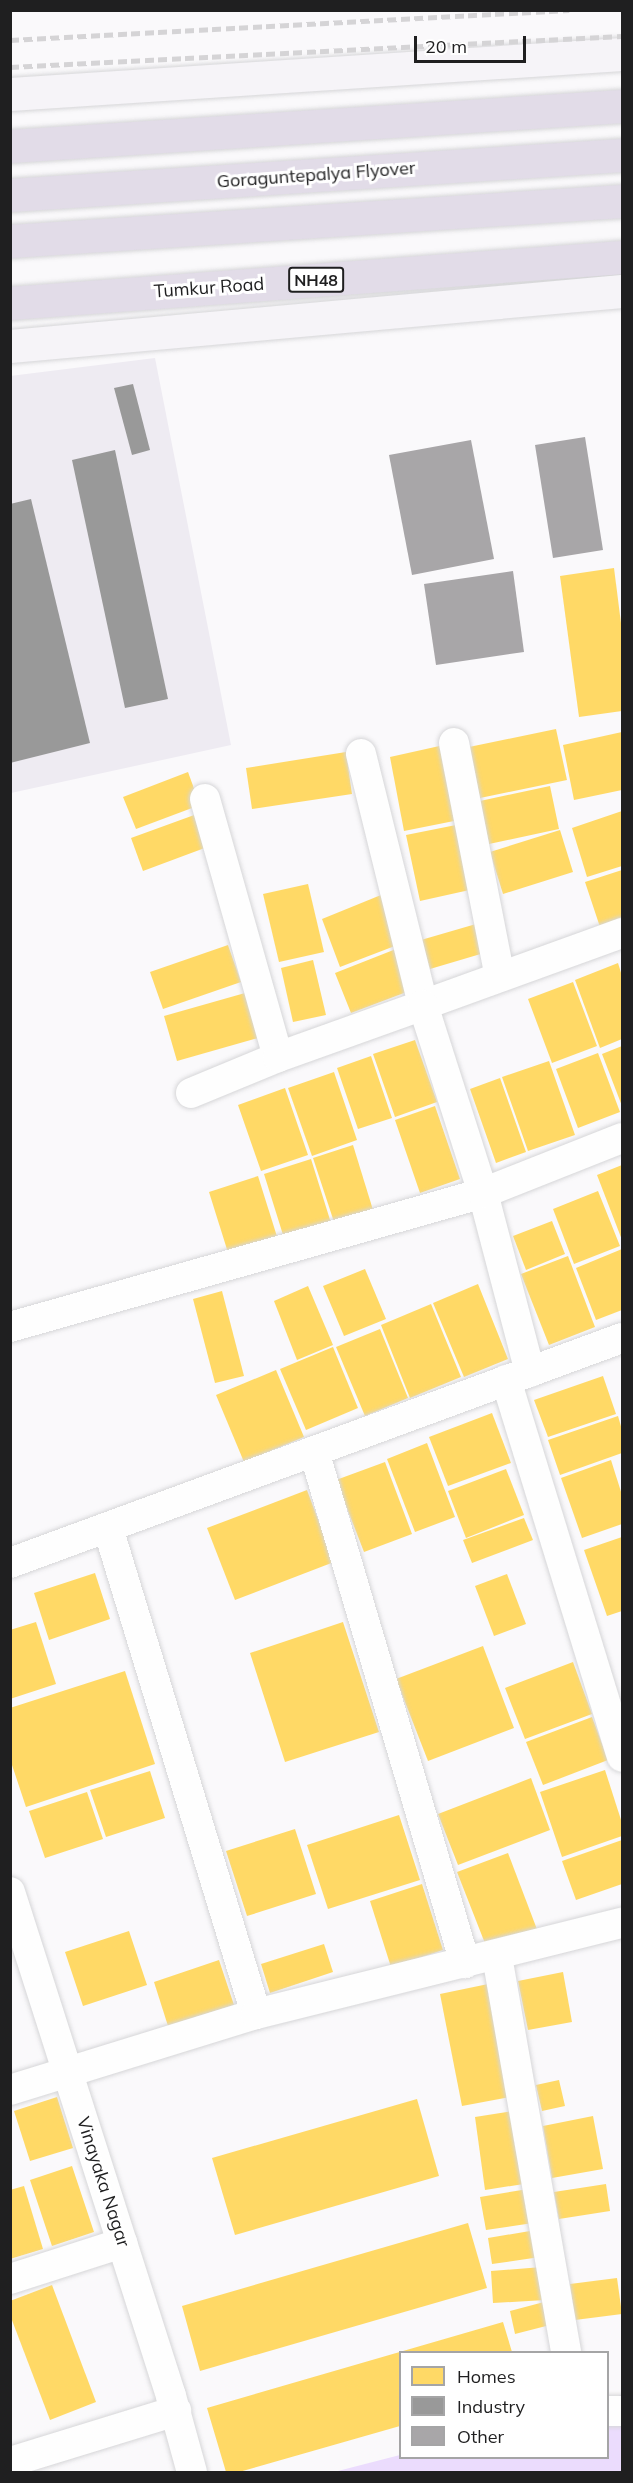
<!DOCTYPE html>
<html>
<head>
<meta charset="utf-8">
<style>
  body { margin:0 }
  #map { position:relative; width:633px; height:2483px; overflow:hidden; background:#faf9fb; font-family:Mulish,sans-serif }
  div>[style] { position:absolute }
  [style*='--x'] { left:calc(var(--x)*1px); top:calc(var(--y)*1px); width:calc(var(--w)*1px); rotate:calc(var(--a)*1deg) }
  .built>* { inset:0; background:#eeebf2 }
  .green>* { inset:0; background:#ebdcfd }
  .homes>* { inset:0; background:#ffd966 }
  .industry>* { inset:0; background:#999 }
  .building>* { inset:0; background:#a8a6a8 }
  .roads { filter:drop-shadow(0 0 2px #d6d6d8) drop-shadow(0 0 2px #d6d6d8) }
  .street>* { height:30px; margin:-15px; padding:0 15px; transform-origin:15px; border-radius:15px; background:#fefefe }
  .secondary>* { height:33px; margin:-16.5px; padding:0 16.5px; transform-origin:16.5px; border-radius:16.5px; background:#f6f4f8 }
  .highway>* { height:33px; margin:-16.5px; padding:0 16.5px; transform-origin:16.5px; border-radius:16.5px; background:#e2dce8 }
  .rail>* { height:4.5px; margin-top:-2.25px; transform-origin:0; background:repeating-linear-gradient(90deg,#d5d4d6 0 9px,transparent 0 13.5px) }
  span { translate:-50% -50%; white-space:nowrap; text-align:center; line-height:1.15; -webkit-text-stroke:6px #fff; paint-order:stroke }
  .shield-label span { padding:2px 4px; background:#fff; border:2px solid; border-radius:4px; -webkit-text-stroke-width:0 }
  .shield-label { font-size:16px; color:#1f1f20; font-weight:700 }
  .street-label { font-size:18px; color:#1f1f20 }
  .frame { position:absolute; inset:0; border:12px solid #1f1f20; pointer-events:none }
  .legend { position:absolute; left:399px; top:2351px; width:210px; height:108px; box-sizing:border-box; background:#fff; border:2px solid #a5a5a6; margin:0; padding:8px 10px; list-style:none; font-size:18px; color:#1f1f20 }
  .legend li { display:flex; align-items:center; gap:12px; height:30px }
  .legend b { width:30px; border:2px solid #a5a5a6 }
  .scale { position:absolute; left:414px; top:36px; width:112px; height:27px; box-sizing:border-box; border:3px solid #1f1f20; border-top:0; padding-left:8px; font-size:18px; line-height:21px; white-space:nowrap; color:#1f1f20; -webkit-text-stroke:4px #fff; paint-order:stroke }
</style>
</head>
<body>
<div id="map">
  <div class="built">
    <div style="clip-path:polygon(155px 358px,231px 745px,11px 793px,10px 376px)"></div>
  </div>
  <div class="green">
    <div style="clip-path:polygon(622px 2395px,622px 2472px,334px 2472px,400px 2455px,400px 2458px,608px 2458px,608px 2399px)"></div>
  </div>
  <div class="homes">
    <div style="clip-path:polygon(614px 568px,622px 631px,622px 711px,579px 717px,560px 576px)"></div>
    <div style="clip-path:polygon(556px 729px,567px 780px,480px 798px,469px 747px)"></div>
    <div style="clip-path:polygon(622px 732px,622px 790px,574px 800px,563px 745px)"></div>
    <div style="clip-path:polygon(444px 745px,459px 820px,404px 831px,390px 757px)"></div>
    <div style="clip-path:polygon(346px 752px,352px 794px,252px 809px,246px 768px)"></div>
    <div style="clip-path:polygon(188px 772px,200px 805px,136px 829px,123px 797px)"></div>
    <div style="clip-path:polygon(550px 786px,559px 829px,489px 844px,480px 801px)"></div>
    <div style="clip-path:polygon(622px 811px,622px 866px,587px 877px,572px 828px)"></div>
    <div style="clip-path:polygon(197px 814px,210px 846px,143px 871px,131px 838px)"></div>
    <div style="clip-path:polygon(461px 824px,474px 889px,420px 901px,406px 835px)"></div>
    <div style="clip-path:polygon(560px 830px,573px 872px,503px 894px,490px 852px)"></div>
    <div style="clip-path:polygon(622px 870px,622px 923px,601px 930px,585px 882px)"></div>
    <div style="clip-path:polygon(308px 884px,324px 952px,279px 962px,263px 894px)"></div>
    <div style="clip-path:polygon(381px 895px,400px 944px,340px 967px,322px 919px)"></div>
    <div style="clip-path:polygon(476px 924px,484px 953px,430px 969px,421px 940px)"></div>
    <div style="clip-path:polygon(228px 945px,241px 982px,163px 1009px,150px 972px)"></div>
    <div style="clip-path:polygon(396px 949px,412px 990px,351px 1013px,335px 973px)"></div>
    <div style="clip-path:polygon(313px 960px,326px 1015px,293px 1022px,281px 968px)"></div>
    <div style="clip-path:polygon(618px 963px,622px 976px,622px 1039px,600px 1048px,575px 980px)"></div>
    <div style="clip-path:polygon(573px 982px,597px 1046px,552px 1063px,528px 999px)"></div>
    <div style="clip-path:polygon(245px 993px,258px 1038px,177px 1061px,164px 1016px)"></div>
    <div style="clip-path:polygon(415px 1040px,437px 1102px,395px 1117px,373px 1054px)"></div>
    <div style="clip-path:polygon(622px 1046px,622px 1106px,602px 1054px)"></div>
    <div style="clip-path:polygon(598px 1053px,620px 1112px,578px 1128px,556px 1069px)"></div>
    <div style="clip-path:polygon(371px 1056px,392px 1118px,358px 1129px,337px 1068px)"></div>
    <div style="clip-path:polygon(549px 1061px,575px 1135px,528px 1151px,502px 1077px)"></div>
    <div style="clip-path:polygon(334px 1072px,357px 1140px,312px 1156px,288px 1088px)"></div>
    <div style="clip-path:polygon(500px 1078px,526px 1152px,496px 1163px,470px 1089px)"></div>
    <div style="clip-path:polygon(285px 1088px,308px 1155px,261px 1171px,238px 1105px)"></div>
    <div style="clip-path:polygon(435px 1106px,460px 1179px,420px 1193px,395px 1120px)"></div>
    <div style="clip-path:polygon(353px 1145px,373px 1210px,334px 1222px,313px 1158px)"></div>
    <div style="clip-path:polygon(311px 1159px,331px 1223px,284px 1238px,264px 1174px)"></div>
    <div style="clip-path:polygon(622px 1165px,622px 1240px,597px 1175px)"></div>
    <div style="clip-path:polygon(258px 1176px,279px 1243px,230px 1259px,209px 1192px)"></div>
    <div style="clip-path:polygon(598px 1191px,620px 1246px,574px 1264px,553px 1209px)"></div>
    <div style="clip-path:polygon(552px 1221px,565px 1254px,526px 1270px,513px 1236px)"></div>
    <div style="clip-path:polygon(622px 1249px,622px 1310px,596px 1320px,576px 1268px)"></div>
    <div style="clip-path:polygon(568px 1256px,595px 1327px,549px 1345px,521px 1274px)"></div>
    <div style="clip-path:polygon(365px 1269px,386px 1319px,344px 1336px,323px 1286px)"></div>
    <div style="clip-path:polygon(478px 1284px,508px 1359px,464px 1377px,433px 1303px)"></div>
    <div style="clip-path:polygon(308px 1286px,333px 1345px,297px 1360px,274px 1301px)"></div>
    <div style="clip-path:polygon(222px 1291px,244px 1376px,215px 1383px,193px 1299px)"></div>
    <div style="clip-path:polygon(431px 1304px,461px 1377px,410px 1398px,381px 1325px)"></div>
    <div style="clip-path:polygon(380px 1329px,408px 1398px,365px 1416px,336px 1347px)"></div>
    <div style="clip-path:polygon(333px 1347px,358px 1408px,306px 1430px,280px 1369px)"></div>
    <div style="clip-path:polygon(276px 1370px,304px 1437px,244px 1462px,216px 1395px)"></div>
    <div style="clip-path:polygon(603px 1376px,616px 1414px,548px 1437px,534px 1400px)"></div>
    <div style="clip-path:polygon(492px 1413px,511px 1463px,448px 1486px,429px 1437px)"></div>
    <div style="clip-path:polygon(618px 1416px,622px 1430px,622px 1453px,560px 1475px,548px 1440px)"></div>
    <div style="clip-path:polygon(427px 1443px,455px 1517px,415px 1532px,387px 1459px)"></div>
    <div style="clip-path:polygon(611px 1460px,622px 1495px,622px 1524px,582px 1538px,561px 1478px)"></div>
    <div style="clip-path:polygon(385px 1462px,412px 1534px,364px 1552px,336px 1480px)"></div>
    <div style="clip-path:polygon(506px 1469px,524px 1515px,466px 1538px,448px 1491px)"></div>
    <div style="clip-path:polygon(307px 1490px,334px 1562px,235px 1600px,207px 1528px)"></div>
    <div style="clip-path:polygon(524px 1518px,533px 1540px,472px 1563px,463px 1540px)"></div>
    <div style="clip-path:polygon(622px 1537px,622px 1611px,607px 1616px,584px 1550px)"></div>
    <div style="clip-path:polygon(95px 1573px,110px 1619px,49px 1640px,34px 1593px)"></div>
    <div style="clip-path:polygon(507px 1574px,526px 1624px,494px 1636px,475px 1586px)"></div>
    <div style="clip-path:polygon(36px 1622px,56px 1684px,10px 1699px,10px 1630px)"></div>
    <div style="clip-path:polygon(343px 1622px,379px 1732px,285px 1762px,250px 1653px)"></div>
    <div style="clip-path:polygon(483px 1646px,514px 1728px,428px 1761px,396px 1679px)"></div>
    <div style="clip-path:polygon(573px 1662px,592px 1714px,525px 1739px,505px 1688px)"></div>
    <div style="clip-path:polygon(125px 1671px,155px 1764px,26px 1807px,10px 1759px,10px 1708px)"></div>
    <div style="clip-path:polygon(592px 1717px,608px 1760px,543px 1785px,526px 1742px)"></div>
    <div style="clip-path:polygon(605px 1770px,622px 1823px,622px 1836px,562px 1857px,540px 1792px)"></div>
    <div style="clip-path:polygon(150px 1771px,165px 1818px,106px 1837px,90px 1790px)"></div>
    <div style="clip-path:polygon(531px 1778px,550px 1830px,458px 1865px,438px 1814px)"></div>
    <div style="clip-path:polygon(87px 1792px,103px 1839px,45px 1858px,29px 1811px)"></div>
    <div style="clip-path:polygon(399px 1815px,420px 1880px,328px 1909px,307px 1845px)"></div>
    <div style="clip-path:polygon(295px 1829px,316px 1894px,247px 1916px,226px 1851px)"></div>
    <div style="clip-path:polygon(622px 1840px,622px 1884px,576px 1900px,562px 1861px)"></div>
    <div style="clip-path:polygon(508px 1853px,538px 1932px,488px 1951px,457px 1872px)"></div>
    <div style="clip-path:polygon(422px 1884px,443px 1950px,391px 1967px,370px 1901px)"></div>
    <div style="clip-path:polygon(129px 1931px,147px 1985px,83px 2006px,65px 1952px)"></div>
    <div style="clip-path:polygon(324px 1944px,333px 1972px,270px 1993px,261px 1964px)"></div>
    <div style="clip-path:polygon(219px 1960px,234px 2005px,168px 2026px,154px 1982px)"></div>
    <div style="clip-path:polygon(563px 1972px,572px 2022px,528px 2030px,518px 1981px)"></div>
    <div style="clip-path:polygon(493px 1983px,515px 2096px,462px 2106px,440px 1994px)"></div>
    <div style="clip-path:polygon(559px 2080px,565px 2106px,542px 2111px,536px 2085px)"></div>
    <div style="clip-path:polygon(57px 2097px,73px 2148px,30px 2161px,14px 2111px)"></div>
    <div style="clip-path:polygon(417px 2099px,439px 2176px,235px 2235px,212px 2158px)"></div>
    <div style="clip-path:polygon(520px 2110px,530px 2183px,485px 2190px,475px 2117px)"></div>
    <div style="clip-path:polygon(593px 2116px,603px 2169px,552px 2178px,543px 2126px)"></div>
    <div style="clip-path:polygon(72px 2166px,94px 2232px,52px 2246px,30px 2180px)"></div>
    <div style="clip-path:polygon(606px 2184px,610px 2211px,559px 2219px,554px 2192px)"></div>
    <div style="clip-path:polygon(24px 2186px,43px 2249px,10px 2259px,10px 2190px)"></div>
    <div style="clip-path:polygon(528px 2189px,533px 2223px,486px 2230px,480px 2197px)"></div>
    <div style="clip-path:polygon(468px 2223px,487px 2288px,200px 2371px,182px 2306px)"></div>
    <div style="clip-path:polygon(536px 2230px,540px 2257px,492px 2264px,488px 2238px)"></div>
    <div style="clip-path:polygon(542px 2267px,545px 2300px,493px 2303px,491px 2271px)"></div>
    <div style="clip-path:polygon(617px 2278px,622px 2314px,575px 2320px,570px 2284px)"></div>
    <div style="clip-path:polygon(52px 2285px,96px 2402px,50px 2420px,10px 2315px,10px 2301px)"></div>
    <div style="clip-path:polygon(544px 2302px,550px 2325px,515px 2334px,510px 2311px)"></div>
    <div style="clip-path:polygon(503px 2322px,512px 2352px,400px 2352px,400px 2426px,239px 2472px,226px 2472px,207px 2408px)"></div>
  </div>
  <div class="industry">
    <div style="clip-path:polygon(133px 384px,150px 450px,132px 455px,114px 388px)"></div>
    <div style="clip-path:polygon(115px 450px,168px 699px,125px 708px,72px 460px)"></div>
    <div style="clip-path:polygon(31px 499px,90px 743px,10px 763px,10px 504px)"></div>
  </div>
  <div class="building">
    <div style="clip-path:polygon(585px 437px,603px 550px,553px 558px,535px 445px)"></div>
    <div style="clip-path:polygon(471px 440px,494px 559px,412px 575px,389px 455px)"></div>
    <div style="clip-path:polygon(513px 571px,524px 652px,436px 665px,424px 584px)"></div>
  </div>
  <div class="roads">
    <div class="street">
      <div style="--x:454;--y:743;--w:238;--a:78.9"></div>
      <div style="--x:361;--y:754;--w:259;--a:76.1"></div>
      <div style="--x:423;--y:1005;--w:212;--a:-19.9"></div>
      <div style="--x:205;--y:799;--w:268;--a:74.2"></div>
      <div style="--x:191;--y:1093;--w:94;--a:-22.5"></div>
      <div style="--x:278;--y:1057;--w:154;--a:-19.7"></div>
      <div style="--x:423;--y:1005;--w:197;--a:72.3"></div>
      <div style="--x:483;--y:1193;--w:185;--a:75.3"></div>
      <div style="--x:10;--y:1327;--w:492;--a:-15.8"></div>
      <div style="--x:483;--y:1193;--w:149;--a:-21.6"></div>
      <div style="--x:506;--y:1380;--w:394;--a:72.9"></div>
      <div style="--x:314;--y:1451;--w:534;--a:73.57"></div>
      <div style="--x:108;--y:1528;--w:508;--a:73.06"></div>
      <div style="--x:10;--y:1563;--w:652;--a:-20.19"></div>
      <div style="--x:10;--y:1892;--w:529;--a:72.28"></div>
      <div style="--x:171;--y:2396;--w:79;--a:74.6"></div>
      <div style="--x:497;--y:1956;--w:402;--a:80.1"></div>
      <div style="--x:10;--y:2090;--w:257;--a:-17.2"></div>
      <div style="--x:256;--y:2014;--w:377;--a:-14"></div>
      <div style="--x:10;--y:2279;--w:118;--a:-17.8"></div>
      <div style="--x:608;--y:2411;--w:14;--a:0"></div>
      <div style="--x:10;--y:2462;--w:174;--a:-17.1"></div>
    </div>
    <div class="secondary">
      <div style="--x:10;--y:94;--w:613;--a:-3.74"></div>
      <div style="--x:10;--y:346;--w:614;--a:-5.14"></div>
    </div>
    <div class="highway">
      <div style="--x:10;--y:146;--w:613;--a:-3.74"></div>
      <div style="--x:10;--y:195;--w:613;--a:-3.74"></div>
      <div style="--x:10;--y:241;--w:613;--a:-3.74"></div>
      <div style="--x:10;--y:303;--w:614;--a:-4.3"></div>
    </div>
  </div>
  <div class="rail">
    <div style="--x:10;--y:40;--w:560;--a:-3.07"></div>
    <div style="--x:10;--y:67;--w:613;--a:-2.9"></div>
  </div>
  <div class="shield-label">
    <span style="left:316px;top:280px">NH48</span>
  </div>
  <div class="street-label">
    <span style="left:316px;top:175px;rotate:-4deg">Goraguntepalya Flyover</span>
    <span style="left:209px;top:288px;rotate:-4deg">Tumkur Road</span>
    <span style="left:103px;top:2182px;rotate:72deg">Vinayaka Nagar</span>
  </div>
  <div class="frame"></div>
  <ul class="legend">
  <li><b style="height:16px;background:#ffd966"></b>Homes</li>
  <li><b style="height:16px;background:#999"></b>Industry</li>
  <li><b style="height:16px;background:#a8a6a8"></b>Other</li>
  </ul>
  <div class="scale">20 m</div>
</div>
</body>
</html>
